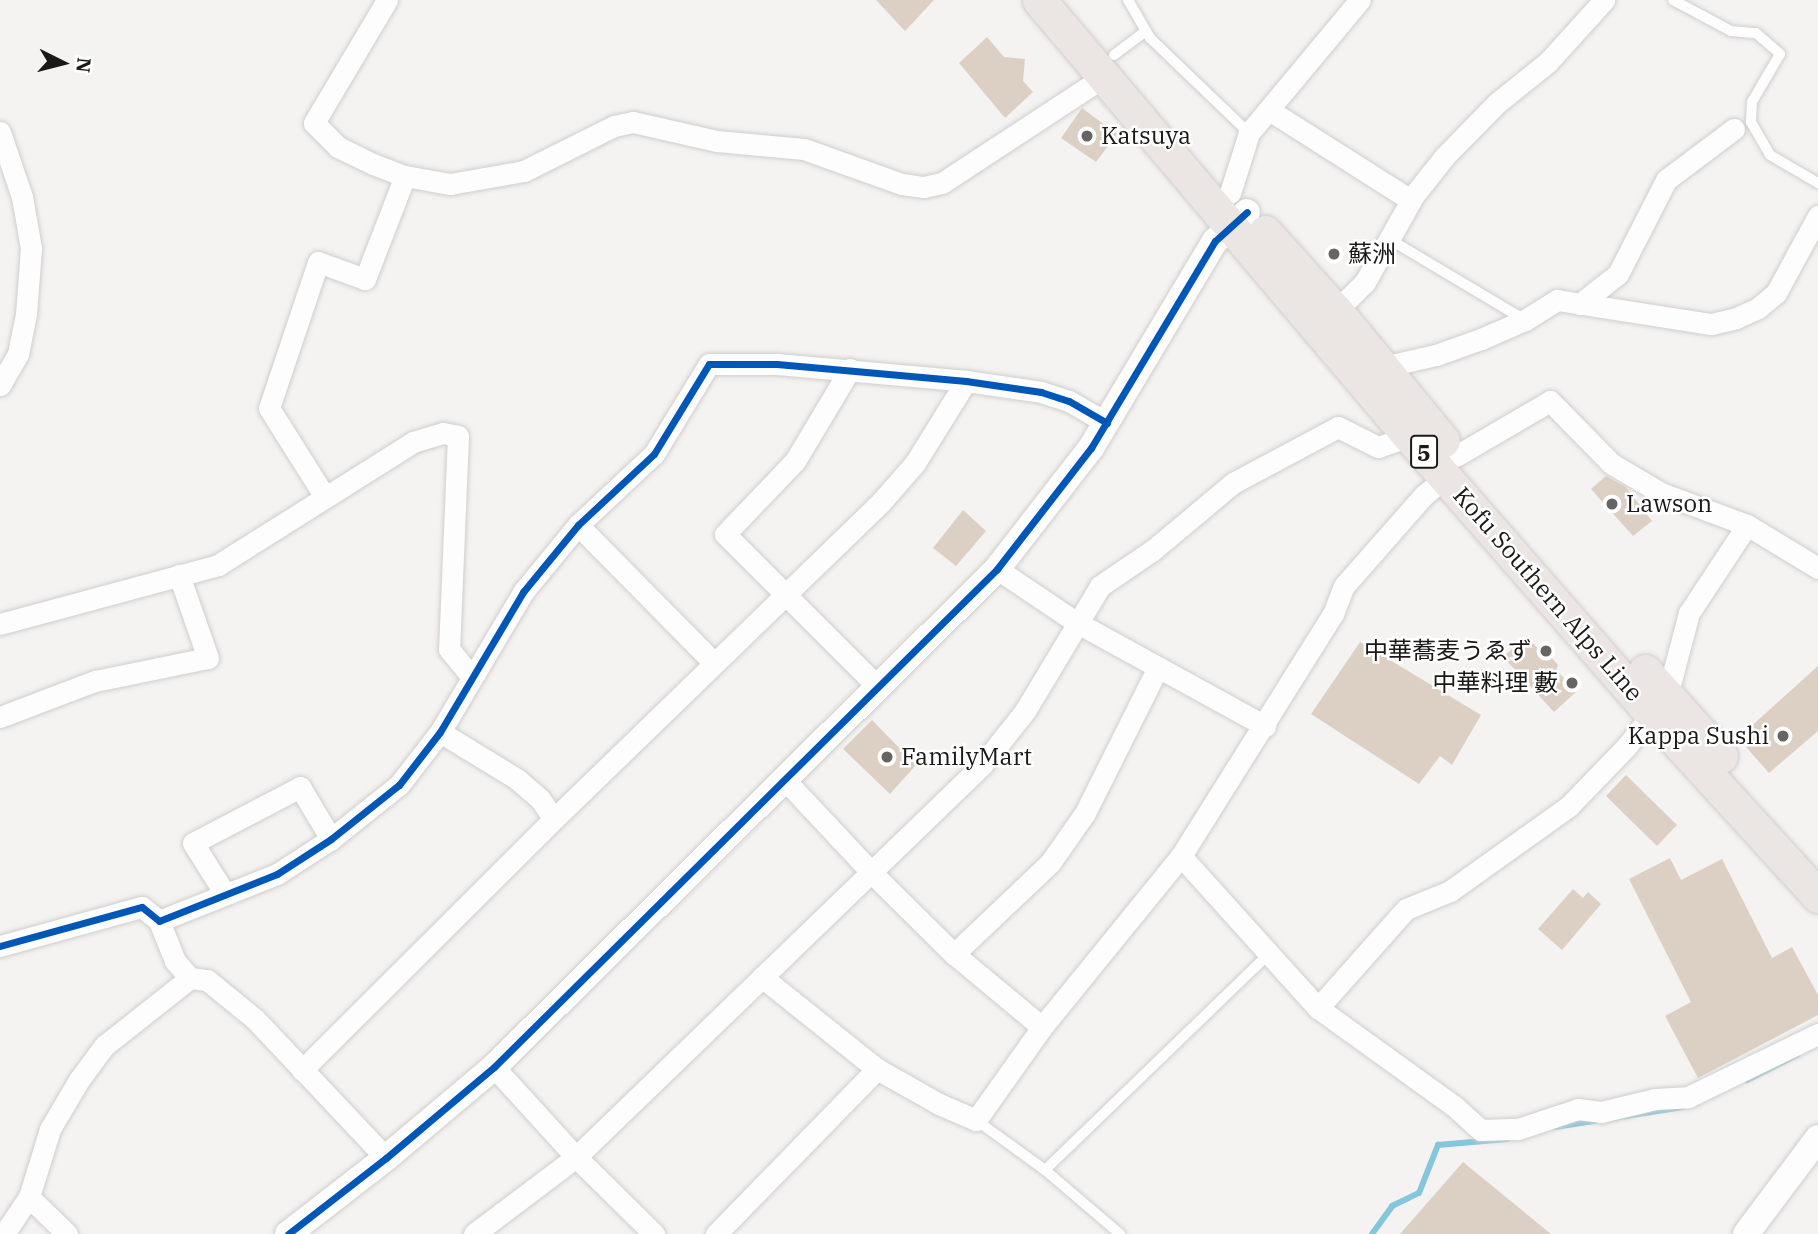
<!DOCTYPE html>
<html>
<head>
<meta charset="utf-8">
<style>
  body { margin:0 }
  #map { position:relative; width:1818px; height:1234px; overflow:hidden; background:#f5f3f2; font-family:"IBM Plex Serif","Noto Sans JP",serif }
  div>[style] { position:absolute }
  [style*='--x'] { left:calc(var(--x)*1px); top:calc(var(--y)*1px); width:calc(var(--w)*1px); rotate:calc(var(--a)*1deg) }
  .stream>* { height:6px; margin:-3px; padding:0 3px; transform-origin:3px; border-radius:3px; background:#84c6dc }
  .building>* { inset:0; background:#dbd0c3 }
  .roads { filter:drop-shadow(0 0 2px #cfcecd) drop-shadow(0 0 2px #cfcecd) }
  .service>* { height:10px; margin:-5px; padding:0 5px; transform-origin:5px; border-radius:5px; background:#fefdfd }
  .minor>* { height:21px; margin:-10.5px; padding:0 10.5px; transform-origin:10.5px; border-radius:10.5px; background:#fefdfd }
  .tertiary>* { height:26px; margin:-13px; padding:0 13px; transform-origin:13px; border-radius:13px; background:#fefdfd }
  .primary>* { height:33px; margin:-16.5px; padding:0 16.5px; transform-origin:16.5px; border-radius:16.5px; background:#ebe6e3 }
  .cycleway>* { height:7px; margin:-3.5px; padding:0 3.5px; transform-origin:3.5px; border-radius:3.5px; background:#0057b8 }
  .dots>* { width:19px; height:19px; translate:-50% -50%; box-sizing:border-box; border:4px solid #fff; border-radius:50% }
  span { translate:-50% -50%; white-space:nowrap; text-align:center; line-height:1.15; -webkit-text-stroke:5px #fff; paint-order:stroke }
  .shield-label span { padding:2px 5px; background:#fff; border:2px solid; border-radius:5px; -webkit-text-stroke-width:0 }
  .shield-label { font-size:23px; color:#1a1918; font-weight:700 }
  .poi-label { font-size:24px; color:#1a1918 }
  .left { translate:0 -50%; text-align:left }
  .right { translate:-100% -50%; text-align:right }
  .street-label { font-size:24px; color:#1a1918 }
  .north { position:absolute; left:28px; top:28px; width:70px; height:70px; -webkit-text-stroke:5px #fff; paint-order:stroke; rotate:96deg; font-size:19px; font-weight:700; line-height:28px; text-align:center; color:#1a1918 }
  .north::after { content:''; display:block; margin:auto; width:24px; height:32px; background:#1a1918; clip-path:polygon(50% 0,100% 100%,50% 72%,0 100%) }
</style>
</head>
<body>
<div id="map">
  <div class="stream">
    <div style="--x:1747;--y:1080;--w:56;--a:-26.6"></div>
    <div style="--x:1555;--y:1127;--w:129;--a:-8.9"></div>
    <div style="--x:1372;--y:1234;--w:34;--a:-54"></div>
    <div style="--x:1392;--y:1206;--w:30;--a:-26"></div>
    <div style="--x:1419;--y:1193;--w:52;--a:-68.4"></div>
    <div style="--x:1438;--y:1145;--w:69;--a:-5"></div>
  </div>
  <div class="building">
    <div style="clip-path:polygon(876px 0,934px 0,905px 31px)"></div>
    <div style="clip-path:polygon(987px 37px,1004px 57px,1025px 59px,1023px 81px,1033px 92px,1005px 118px,959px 63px)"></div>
    <div style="clip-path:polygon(1082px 108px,1117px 134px,1096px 162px,1061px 138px)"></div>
    <div style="clip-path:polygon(1606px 476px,1626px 487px,1652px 521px,1633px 536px,1591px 489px)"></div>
    <div style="clip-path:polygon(963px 510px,986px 531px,956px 566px,933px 548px)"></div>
    <div style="clip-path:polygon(1527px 636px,1546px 658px,1551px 657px,1558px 665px,1556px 670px,1577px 691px,1554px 712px,1503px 657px)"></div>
    <div style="clip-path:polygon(1360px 642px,1481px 715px,1452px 765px,1440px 756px,1419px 784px,1311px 714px)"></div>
    <div style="clip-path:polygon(1818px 666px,1818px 731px,1769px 773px,1738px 738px)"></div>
    <div style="clip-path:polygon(872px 720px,916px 765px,890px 794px,843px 749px)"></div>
    <div style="clip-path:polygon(1626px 775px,1677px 825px,1657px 846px,1606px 796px)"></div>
    <div style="clip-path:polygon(1670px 858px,1681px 880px,1722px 859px,1772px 958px,1792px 947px,1818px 995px,1818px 1015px,1698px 1078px,1665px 1016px,1691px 1002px,1629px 879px)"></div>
    <div style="clip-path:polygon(1573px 889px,1583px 898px,1588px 892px,1601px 904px,1562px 950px,1538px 929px)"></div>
    <div style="clip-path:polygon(1463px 1162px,1551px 1234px,1400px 1234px)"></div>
  </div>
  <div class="roads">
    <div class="service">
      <div style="--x:1128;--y:0;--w:44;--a:59.9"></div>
      <div style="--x:1150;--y:38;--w:137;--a:43.8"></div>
      <div style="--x:1673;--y:0;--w:66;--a:28.1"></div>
      <div style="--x:1731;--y:31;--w:25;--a:5"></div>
      <div style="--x:1756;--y:33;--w:32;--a:41"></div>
      <div style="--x:1780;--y:54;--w:56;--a:120.3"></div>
      <div style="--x:1752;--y:102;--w:20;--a:93"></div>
      <div style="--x:1751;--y:122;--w:38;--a:60"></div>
      <div style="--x:1770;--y:155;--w:56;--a:30.3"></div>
      <div style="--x:1114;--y:55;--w:40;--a:-37"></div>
      <div style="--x:1389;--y:239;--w:158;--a:30.8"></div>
      <div style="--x:976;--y:1120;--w:85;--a:35.9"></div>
      <div style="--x:1045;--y:1170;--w:99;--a:40.5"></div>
      <div style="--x:1045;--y:1170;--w:313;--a:-44"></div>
    </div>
    <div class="minor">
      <div style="--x:387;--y:0;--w:143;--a:120.7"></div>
      <div style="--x:314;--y:123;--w:34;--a:45"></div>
      <div style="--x:338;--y:147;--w:39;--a:26"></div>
      <div style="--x:373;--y:164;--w:34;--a:21"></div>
      <div style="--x:405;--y:176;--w:46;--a:10.1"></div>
      <div style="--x:450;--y:184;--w:75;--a:-10"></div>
      <div style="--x:524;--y:171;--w:101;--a:-26.6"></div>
      <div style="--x:614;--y:126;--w:19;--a:-12"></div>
      <div style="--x:633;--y:122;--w:86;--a:12.7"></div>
      <div style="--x:717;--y:141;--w:87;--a:5.3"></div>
      <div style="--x:804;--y:149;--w:104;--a:19.7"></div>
      <div style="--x:902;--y:184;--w:22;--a:8"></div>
      <div style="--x:924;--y:187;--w:18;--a:-13"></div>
      <div style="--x:942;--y:183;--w:195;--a:-33.3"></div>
      <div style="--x:1269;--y:110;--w:168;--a:32.4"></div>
      <div style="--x:0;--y:132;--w:69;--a:71.3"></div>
      <div style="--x:22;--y:197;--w:52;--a:80"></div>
      <div style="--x:31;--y:248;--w:66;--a:94.3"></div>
      <div style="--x:26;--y:314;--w:41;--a:101.3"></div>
      <div style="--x:18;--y:354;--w:36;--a:120"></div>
      <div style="--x:1230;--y:193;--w:63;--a:-72.4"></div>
      <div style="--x:1249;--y:133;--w:173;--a:-50.2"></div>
      <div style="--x:1580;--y:304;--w:48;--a:-38.3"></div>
      <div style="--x:1618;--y:274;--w:106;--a:-62.9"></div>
      <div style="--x:1666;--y:180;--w:85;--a:-36.9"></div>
      <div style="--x:1336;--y:311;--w:41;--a:-45"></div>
      <div style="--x:1365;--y:282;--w:100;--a:-60.6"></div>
      <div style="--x:1414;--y:195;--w:50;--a:-51.5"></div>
      <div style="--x:1445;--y:156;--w:74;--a:-45.5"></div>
      <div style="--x:1497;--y:103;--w:65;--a:-38.8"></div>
      <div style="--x:1548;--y:62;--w:84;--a:-47.9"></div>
      <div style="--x:1383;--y:367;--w:54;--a:-12.8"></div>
      <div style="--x:1436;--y:355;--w:48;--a:-19.6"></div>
      <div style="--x:1481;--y:339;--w:48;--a:-23.4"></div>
      <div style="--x:1525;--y:320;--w:38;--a:-32"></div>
      <div style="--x:1557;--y:300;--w:156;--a:8.9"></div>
      <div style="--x:1711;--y:324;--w:26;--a:-13"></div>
      <div style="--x:1736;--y:318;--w:24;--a:-24"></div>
      <div style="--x:1758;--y:308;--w:23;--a:-40"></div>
      <div style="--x:1776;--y:293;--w:88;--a:-61.4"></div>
      <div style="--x:850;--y:369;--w:107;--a:120.9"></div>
      <div style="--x:795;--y:461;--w:101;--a:133.8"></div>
      <div style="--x:725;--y:534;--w:218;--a:45"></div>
      <div style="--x:1456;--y:456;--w:109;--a:-30.3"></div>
      <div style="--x:1550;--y:401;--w:88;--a:45.5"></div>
      <div style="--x:1612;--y:464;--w:57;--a:30.6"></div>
      <div style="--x:1661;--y:493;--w:92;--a:20.4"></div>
      <div style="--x:1747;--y:525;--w:83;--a:31.2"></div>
      <div style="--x:325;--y:497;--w:105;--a:-122.2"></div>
      <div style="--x:269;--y:408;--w:154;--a:-71.4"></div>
      <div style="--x:318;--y:262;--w:50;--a:19.9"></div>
      <div style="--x:365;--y:279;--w:110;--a:-68.8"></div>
      <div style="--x:578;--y:525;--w:194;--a:45.4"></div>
      <div style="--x:997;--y:569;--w:95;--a:33.9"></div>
      <div style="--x:1076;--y:622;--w:216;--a:28.8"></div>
      <div style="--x:0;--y:624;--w:226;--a:-15.1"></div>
      <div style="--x:218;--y:565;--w:231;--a:-32.2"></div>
      <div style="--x:413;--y:442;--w:31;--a:-17"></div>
      <div style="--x:443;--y:433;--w:15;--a:11"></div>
      <div style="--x:458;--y:436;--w:213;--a:92.4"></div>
      <div style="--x:449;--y:649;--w:35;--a:51"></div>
      <div style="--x:0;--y:717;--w:102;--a:-20.8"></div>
      <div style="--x:95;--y:681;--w:115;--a:-11.5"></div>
      <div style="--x:208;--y:658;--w:88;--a:-109.3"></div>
      <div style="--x:440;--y:732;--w:90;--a:31.4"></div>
      <div style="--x:517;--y:779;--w:30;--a:41"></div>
      <div style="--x:540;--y:799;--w:24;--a:55"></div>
      <div style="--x:785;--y:780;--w:126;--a:46.9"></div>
      <div style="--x:871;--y:872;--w:117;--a:44.7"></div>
      <div style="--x:954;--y:954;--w:114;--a:39.7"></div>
      <div style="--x:1181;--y:856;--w:205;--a:48"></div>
      <div style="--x:1318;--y:1008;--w:168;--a:35.8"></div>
      <div style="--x:1454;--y:1106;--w:36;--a:42"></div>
      <div style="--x:1481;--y:1130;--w:37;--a:-2"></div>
      <div style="--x:1518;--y:1129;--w:63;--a:-18.4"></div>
      <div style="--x:1578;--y:1109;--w:23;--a:7"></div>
      <div style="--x:1601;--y:1112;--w:56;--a:-13.5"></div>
      <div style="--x:1655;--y:1099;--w:33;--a:-3"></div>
      <div style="--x:1688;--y:1097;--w:144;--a:-25.9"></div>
      <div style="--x:225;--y:894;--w:60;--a:-122.1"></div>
      <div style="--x:193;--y:843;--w:121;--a:-27.6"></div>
      <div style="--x:300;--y:787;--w:61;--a:59.2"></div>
      <div style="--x:159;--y:921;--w:43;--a:68.2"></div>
      <div style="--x:175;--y:961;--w:23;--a:49"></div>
      <div style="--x:0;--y:946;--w:147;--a:-15.4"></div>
      <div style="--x:142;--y:907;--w:22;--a:39"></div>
      <div style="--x:159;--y:921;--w:127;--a:-21.7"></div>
      <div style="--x:277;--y:874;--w:64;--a:-32.9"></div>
      <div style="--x:331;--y:839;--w:87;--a:-38.5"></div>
      <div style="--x:399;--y:785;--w:67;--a:-52.3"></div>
      <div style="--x:440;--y:732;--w:163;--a:-59.3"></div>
      <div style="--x:523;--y:592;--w:87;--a:-50.6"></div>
      <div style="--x:578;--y:525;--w:104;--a:-43.1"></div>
      <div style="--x:654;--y:454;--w:105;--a:-58.6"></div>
      <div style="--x:709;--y:364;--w:68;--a:0"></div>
      <div style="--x:777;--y:364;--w:190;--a:5.1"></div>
      <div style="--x:966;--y:381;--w:76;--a:8.3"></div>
      <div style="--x:1041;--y:392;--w:29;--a:18"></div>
      <div style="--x:1069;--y:401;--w:44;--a:30.1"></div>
      <div style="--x:954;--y:954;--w:132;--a:-43.5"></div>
      <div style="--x:1050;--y:863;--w:61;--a:-55"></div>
      <div style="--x:1085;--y:813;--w:163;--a:-63.4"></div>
      <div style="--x:762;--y:977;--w:147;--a:38.7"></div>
      <div style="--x:1318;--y:1008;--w:132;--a:-48.4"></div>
      <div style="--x:1406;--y:909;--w:48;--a:-22.2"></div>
      <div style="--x:1450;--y:891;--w:146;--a:-35.5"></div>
      <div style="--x:1569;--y:806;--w:82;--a:-46"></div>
      <div style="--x:1626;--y:747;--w:65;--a:-51.2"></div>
      <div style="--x:1667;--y:696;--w:86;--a:-75.2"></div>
      <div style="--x:1689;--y:613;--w:105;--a:-56.6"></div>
      <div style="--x:494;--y:1067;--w:122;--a:47.7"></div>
      <div style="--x:576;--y:1157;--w:110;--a:44.6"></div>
      <div style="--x:302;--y:1070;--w:356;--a:-44.9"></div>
      <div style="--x:554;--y:819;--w:455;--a:-44.1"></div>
      <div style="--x:881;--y:502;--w:52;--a:-48.9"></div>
      <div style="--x:915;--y:463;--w:97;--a:-58.1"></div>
      <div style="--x:29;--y:1197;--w:53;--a:44.2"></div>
      <div style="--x:4;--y:1234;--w:45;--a:-56"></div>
      <div style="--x:29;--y:1197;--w:71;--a:-72.8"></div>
      <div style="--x:50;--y:1129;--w:57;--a:-59.4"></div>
      <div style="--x:79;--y:1080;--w:42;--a:-53.7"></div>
      <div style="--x:104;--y:1046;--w:110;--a:-38.3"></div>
      <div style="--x:190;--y:978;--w:17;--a:7"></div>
      <div style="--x:207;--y:980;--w:62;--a:39.1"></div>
      <div style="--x:255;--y:1019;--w:191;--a:46.7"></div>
      <div style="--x:474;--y:1234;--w:128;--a:-37"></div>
      <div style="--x:576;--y:1157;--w:564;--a:-43.99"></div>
      <div style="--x:982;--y:765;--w:69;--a:-51.5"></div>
      <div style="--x:1025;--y:711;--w:146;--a:-59"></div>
      <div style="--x:1100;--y:586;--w:64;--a:-34.2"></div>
      <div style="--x:1153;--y:550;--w:104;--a:-39.9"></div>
      <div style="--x:1233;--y:483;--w:119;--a:-28.1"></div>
      <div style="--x:1338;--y:427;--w:45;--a:26.6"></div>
      <div style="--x:1378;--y:447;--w:34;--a:-19"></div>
      <div style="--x:716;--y:1234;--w:231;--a:-45.7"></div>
      <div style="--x:877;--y:1069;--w:71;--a:29.4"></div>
      <div style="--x:939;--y:1104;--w:40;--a:23.4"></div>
      <div style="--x:976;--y:1120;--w:114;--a:-54.6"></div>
      <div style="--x:1042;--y:1027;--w:220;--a:-50.9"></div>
      <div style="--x:1181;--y:856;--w:286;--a:-57.9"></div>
      <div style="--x:1333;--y:614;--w:30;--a:-69"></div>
      <div style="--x:1344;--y:586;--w:120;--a:-48.7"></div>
      <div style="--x:1423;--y:496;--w:30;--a:-40"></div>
    </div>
    <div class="tertiary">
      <div style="--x:288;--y:1234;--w:124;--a:-37.8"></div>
      <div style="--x:386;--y:1158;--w:141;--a:-40.1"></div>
      <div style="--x:494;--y:1067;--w:708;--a:-44.71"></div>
      <div style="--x:997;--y:569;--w:153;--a:-52.2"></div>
      <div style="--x:1091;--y:448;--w:241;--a:-59.1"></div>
      <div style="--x:1215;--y:241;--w:43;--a:-42.2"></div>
      <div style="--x:1746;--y:1234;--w:120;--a:-53.1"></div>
    </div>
    <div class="primary">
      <div style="--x:1039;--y:0;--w:543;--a:49.71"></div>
      <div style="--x:1390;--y:414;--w:397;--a:48.9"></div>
      <div style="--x:1651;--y:713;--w:248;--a:47.6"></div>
      <div style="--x:1265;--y:232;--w:106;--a:48.1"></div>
      <div style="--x:1336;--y:311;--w:168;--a:50.5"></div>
      <div style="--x:1645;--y:671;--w:114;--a:48.2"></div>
    </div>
  </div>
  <div class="cycleway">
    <div style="--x:0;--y:946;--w:147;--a:-15.4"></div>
    <div style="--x:142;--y:907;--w:22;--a:39"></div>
    <div style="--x:159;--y:921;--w:127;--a:-21.7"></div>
    <div style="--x:277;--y:874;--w:64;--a:-32.9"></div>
    <div style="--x:331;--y:839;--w:87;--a:-38.5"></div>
    <div style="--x:399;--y:785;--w:67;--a:-52.3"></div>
    <div style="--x:440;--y:732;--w:163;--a:-59.3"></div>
    <div style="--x:523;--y:592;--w:87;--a:-50.6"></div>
    <div style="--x:578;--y:525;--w:104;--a:-43.1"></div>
    <div style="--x:654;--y:454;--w:105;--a:-58.6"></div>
    <div style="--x:709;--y:364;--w:68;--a:0"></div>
    <div style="--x:777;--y:364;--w:190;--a:5.1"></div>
    <div style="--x:966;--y:381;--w:76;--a:8.3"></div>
    <div style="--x:1041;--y:392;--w:29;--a:18"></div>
    <div style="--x:1069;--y:401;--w:44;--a:30.1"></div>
    <div style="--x:288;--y:1234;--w:124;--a:-37.8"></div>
    <div style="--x:386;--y:1158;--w:141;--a:-40.1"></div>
    <div style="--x:494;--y:1067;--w:708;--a:-44.71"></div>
    <div style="--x:997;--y:569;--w:153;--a:-52.2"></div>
    <div style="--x:1091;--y:448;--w:241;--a:-59.1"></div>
    <div style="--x:1215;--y:241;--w:43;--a:-42.2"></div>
  </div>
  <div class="dots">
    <div style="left:1087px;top:136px;background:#676564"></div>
    <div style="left:1334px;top:254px;background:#676564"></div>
    <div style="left:1612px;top:504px;background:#676564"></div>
    <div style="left:1546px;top:651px;background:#676564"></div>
    <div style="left:1572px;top:683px;background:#676564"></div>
    <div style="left:1783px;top:736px;background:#676564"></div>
    <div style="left:887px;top:757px;background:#676564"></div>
  </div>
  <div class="shield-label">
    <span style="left:1424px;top:452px">5</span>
  </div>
  <div class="poi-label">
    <span class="left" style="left:1101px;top:136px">Katsuya</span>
    <span class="left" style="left:1348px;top:254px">蘇洲</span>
    <span class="left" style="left:1626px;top:504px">Lawson</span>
    <span class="right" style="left:1532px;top:651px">中華蕎麦うゑず</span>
    <span class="right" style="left:1558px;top:683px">中華料理 藪</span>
    <span class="right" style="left:1769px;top:736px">Kappa Sushi</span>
    <span class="left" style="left:901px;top:757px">FamilyMart</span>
  </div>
  <div class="street-label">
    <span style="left:1548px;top:594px;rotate:49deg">Kofu Southern Alps Line</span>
  </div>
  <div class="north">N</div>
</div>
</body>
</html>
